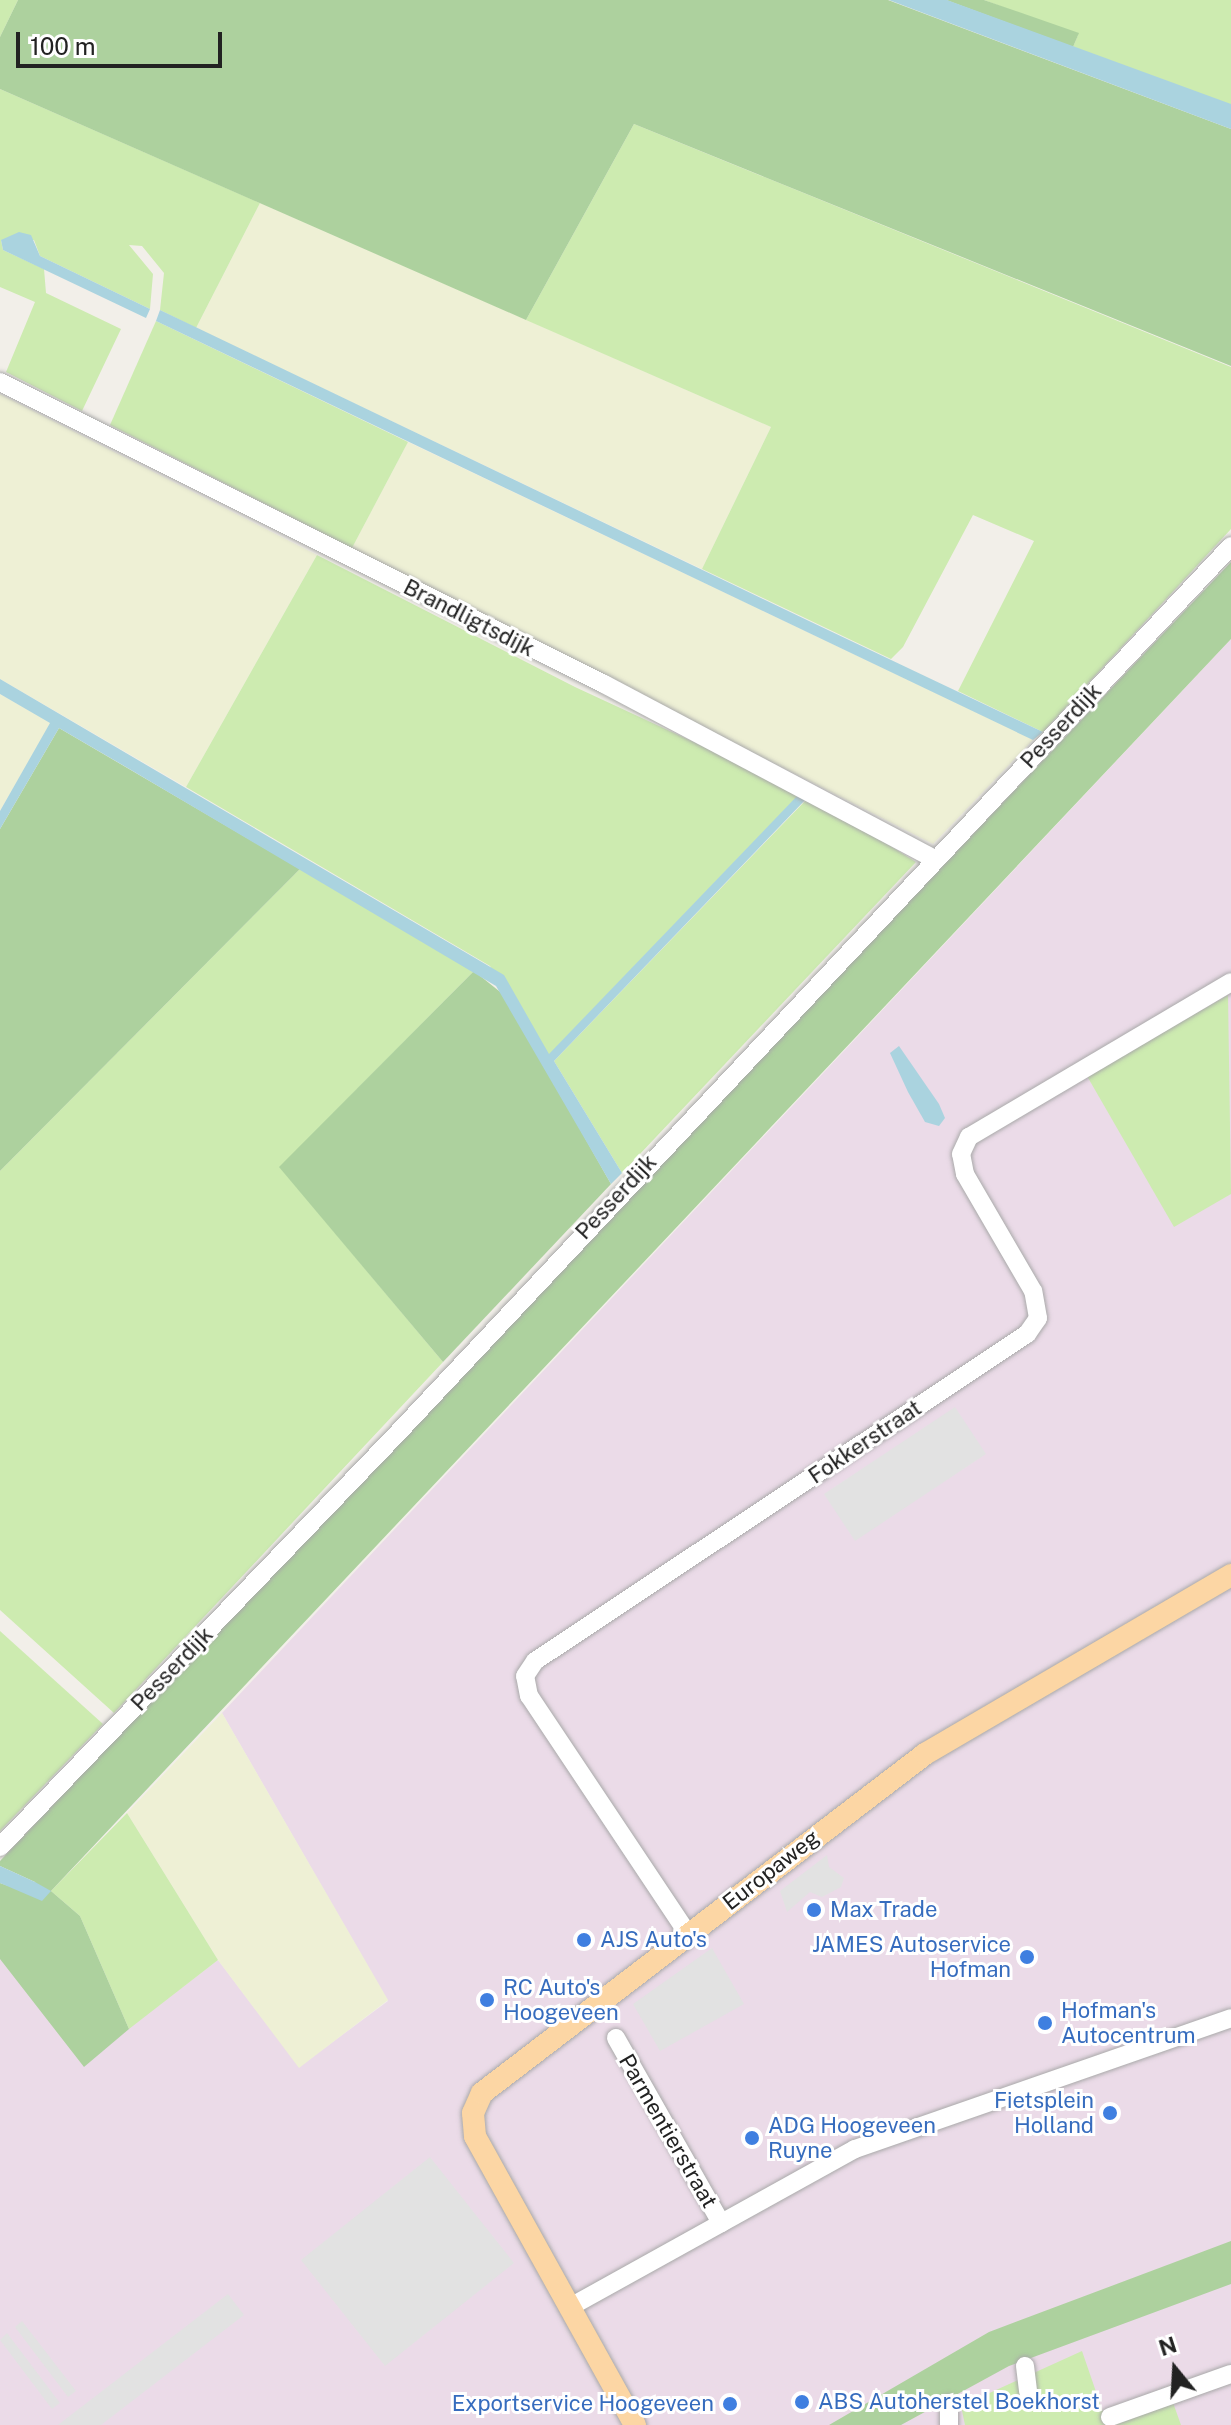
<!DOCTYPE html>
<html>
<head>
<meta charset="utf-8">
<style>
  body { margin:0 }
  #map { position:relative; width:1231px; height:2425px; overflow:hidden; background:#f2efe9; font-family:"Public Sans",sans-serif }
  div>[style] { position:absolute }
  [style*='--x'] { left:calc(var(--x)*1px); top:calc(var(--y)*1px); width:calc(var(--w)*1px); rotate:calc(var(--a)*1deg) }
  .industrial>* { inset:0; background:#ebdbe8 }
  .farmland>* { inset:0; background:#eef0d5 }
  .grass>* { inset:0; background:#cdebb0 }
  .forest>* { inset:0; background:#add19e }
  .parking>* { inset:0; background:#e2e2e2 }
  .water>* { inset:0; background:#aad3df }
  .roads { filter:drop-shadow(0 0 2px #a9a9a9) drop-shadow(0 0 2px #a9a9a9) }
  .minor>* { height:18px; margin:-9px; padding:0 9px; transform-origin:9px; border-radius:9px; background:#fff }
  .major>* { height:22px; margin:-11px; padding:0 11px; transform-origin:11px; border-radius:11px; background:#fcd6a4 }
  .dots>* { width:22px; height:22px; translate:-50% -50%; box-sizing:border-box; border:4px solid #fff; border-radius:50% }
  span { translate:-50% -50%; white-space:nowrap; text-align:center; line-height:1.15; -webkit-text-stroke:6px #fff; paint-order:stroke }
  .street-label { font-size:22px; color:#222 }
  .shop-label { font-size:22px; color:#366cbe }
  .left { translate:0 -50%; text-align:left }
  .right { translate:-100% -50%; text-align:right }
  .north { position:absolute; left:1135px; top:2329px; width:80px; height:80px; -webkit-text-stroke:6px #fff; paint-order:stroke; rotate:342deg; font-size:22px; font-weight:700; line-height:32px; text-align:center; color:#222 }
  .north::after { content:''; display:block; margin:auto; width:28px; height:36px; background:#222; clip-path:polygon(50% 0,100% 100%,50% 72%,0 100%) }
  .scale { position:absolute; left:16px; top:32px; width:206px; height:36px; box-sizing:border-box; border:4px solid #222; border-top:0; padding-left:10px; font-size:24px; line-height:28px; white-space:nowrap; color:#222; -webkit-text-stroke:6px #fff; paint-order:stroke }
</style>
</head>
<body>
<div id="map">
  <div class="industrial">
    <div style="clip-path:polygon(1231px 639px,1231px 2425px,0 2425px,0 1946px,128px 2029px,218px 1960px,299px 2067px,388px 2001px,222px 1713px)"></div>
  </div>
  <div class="farmland">
    <div style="clip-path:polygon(260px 203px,771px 427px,702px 569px,196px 328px)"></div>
    <div style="clip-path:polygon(0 394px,317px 555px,186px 787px,0 679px)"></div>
    <div style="clip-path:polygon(408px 442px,1026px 736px,1033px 740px,933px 844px,352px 548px)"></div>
    <div style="clip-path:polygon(0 694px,51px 723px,0 811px)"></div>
    <div style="clip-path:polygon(222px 1713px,388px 2000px,299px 2068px,218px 1960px,127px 1813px)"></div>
  </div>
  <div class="grass">
    <div style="clip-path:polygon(0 0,18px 0,0 37px)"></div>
    <div style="clip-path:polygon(984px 0,1231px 0,1231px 105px,1073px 47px,1078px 35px)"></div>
    <div style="clip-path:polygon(0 89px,260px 203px,196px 328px,160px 310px,164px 273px,142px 246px,129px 245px,153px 274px,150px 309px,40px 256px,34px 240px,1px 240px,3px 250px,44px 269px,46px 293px,121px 329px,82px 411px,6px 372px,35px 302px,0 287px)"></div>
    <div style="clip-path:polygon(634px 124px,1231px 367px,1231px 529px,1043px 732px,958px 691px,1034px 541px,973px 515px,903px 647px,891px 659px,702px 569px,771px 427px,526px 320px)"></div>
    <div style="clip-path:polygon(156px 321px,408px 442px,352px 548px,110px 425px)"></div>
    <div style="clip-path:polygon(317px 555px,575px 687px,810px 796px,916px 862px,622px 1173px,554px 1061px,807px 799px,799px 795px,549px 1055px,490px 966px,186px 787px)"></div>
    <div style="clip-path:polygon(300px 869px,474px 971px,280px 1167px,443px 1362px,114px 1713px,0 1610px,0 1171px)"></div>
    <div style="clip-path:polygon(1228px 995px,1231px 1194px,1174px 1227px,1087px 1076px)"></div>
    <div style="clip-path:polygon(0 1631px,103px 1724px,0 1831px)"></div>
    <div style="clip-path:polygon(127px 1813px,218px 1960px,129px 2029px,80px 1916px,51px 1891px)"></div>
    <div style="clip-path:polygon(1082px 2351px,1103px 2412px,1171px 2397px,1181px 2425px,965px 2425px,961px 2406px)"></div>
  </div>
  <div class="forest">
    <div style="clip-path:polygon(18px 0,888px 0,1231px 129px,1231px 366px,634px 124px,526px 320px,0 89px,0 37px)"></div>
    <div style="clip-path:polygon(946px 0,984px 0,1079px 33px,1073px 47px)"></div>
    <div style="clip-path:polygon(1231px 562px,1231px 639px,51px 1891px,80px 1916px,129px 2029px,84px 2067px,0 1959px,0 1883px,38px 1896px,35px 1882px,0 1866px,0 1861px)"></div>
    <div style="clip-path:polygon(59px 728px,300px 869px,0 1171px,0 829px)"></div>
    <div style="clip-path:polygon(474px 971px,504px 995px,611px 1184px,443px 1362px,279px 1167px)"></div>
    <div style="clip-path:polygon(1231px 2241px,1231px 2284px,1009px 2366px,901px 2425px,829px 2425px,989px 2332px)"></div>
  </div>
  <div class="parking">
    <div style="clip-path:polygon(955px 1407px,986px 1454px,855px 1541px,824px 1494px)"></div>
    <div style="clip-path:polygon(827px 1855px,829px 1867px,844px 1878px,841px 1887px,822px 1897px,810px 1892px,787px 1912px,780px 1891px)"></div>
    <div style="clip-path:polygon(712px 1948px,744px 2004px,660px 2051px,633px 2004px)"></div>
    <div style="clip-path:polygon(430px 2157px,514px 2263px,385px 2366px,301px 2260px)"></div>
    <div style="clip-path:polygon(228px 2294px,244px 2315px,101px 2425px,58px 2425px)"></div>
    <div style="clip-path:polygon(22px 2321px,76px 2391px,68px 2397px,15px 2327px)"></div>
    <div style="clip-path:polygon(7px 2333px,60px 2403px,52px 2409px,0 2340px)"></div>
  </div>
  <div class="water">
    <div style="clip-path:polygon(889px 0,947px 0,1231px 104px,1231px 129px)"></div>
    <div style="clip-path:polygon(19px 232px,31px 235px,40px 256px,150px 309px,146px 318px,3px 250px,1px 240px)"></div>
    <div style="clip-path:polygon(160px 310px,809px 621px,1043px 732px,1033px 740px,156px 321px)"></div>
    <div style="clip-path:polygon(0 679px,504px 975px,549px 1054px,799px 794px,807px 798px,554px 1061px,622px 1173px,611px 1184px,496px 986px,126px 767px,59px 728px,0 829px,0 811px,50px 723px,0 694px)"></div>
    <div style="clip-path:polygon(899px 1046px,939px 1104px,945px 1118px,939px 1126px,925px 1122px,908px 1092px,890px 1053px)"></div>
    <div style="clip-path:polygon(0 1866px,35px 1882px,51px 1891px,42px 1901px,0 1883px)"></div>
  </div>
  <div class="roads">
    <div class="minor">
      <div style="--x:0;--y:382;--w:675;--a:26.57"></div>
      <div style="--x:604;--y:684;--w:374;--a:27.9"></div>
      <div style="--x:0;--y:1847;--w:570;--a:-46.14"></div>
      <div style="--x:395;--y:1436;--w:1221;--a:-46.79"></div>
      <div style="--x:688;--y:1934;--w:286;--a:-123.7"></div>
      <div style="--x:529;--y:1696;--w:20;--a:-101"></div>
      <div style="--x:525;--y:1676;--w:18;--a:-56"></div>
      <div style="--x:535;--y:1661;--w:591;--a:-33.61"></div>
      <div style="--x:1027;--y:1334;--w:19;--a:-55"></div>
      <div style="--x:1038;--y:1318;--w:27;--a:-100"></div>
      <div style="--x:1033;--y:1291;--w:135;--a:-120.2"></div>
      <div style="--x:965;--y:1174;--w:20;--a:-101"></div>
      <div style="--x:961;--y:1154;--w:19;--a:-65"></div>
      <div style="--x:969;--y:1137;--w:304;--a:-30.6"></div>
      <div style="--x:616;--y:2038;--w:213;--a:60.4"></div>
      <div style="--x:570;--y:2307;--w:326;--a:-29"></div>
      <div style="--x:855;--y:2149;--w:398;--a:-19.2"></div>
      <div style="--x:1025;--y:2366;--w:26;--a:83"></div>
      <div style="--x:949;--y:2404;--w:21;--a:90"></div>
      <div style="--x:1110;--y:2417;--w:128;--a:-19.6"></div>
    </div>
    <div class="major">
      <div style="--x:635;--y:2425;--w:330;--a:-119"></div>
      <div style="--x:475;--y:2136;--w:23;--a:-95"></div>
      <div style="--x:473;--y:2113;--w:22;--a:-66"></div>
      <div style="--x:482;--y:2093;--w:558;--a:-37.42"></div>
      <div style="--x:925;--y:1754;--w:355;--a:-30.3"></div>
    </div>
  </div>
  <div class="dots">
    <div style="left:814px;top:1910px;background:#3f7fe0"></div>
    <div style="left:584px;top:1940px;background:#3f7fe0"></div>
    <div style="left:1027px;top:1957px;background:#3f7fe0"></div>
    <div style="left:487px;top:2000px;background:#3f7fe0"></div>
    <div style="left:1045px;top:2023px;background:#3f7fe0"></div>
    <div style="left:1110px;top:2113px;background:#3f7fe0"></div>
    <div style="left:752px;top:2138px;background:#3f7fe0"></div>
    <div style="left:802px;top:2402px;background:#3f7fe0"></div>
    <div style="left:730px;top:2404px;background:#3f7fe0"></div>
  </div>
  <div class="street-label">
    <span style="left:469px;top:618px;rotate:27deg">Brandligtsdijk</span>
    <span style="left:1061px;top:726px;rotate:-47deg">Pesserdijk</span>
    <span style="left:616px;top:1197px;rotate:-47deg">Pesserdijk</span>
    <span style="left:865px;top:1442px;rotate:-34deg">Fokkerstraat</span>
    <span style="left:172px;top:1669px;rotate:-46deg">Pesserdijk</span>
    <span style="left:771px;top:1870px;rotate:-38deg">Europaweg</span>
    <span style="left:668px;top:2131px;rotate:60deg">Parmentierstraat</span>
  </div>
  <div class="shop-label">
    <span class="left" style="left:830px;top:1910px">Max Trade</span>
    <span class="left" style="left:600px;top:1940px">AJS Auto's</span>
    <span class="right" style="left:1011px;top:1957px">JAMES Autoservice<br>Hofman</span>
    <span class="left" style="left:503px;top:2000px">RC Auto's<br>Hoogeveen</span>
    <span class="left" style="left:1061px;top:2023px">Hofman's<br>Autocentrum</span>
    <span class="right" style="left:1094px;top:2113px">Fietsplein<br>Holland</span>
    <span class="left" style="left:768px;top:2138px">ADG Hoogeveen<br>Ruyne</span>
    <span class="left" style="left:818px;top:2402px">ABS Autoherstel Boekhorst</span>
    <span class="right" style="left:714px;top:2404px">Exportservice Hoogeveen</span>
  </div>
  <div class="north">N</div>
  <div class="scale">100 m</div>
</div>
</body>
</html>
